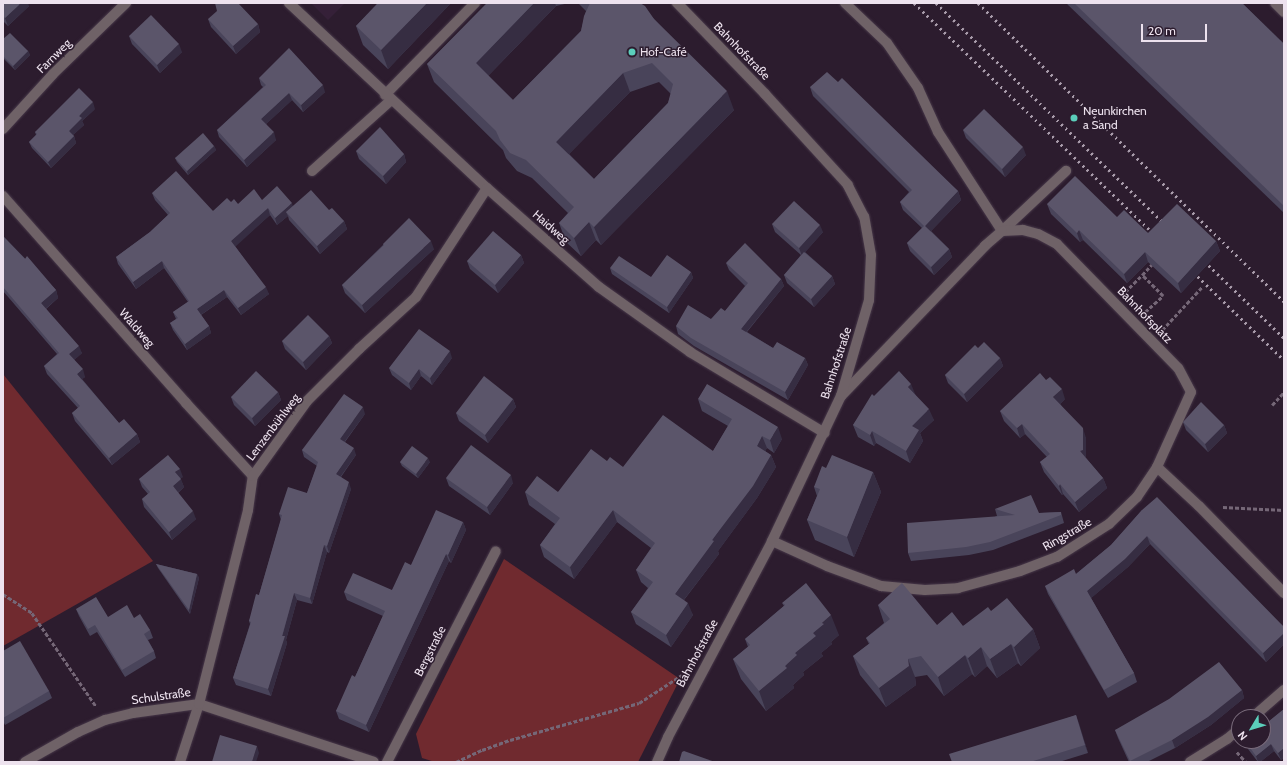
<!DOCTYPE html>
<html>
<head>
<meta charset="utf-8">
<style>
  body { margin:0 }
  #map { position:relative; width:1287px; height:765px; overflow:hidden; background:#2c1c2e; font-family:Cabin,sans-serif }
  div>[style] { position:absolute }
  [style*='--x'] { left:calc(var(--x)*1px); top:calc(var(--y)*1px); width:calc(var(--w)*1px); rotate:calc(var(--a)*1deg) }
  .built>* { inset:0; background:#352038 }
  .green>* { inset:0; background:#702a2f }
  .path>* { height:2.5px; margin-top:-1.25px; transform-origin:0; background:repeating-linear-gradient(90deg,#756777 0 4px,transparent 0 6px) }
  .roads { filter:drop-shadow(0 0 1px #473849) drop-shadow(0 0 1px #473849) }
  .service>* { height:10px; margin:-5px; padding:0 5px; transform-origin:5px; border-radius:5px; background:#6f6267 }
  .minor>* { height:10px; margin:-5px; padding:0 5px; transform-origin:5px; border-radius:5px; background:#6f6267 }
  .rail>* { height:3px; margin-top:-1.5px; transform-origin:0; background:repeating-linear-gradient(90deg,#a99cab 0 2px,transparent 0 6px) }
  .wall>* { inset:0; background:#49445a }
  .shaded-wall>* { inset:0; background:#362d42 }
  .building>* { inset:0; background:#5b556a }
  .dots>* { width:11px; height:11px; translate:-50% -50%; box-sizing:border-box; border:2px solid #2c1c2e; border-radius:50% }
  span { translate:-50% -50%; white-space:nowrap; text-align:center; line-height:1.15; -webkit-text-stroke:3px #2c1c2e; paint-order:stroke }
  .street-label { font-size:12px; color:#ede2ee }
  .poi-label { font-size:12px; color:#ede2ee }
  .left { translate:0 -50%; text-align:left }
  .frame { position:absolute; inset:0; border:4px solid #ede2ee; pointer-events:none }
  .north { position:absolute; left:1231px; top:709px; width:40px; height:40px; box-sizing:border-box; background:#2c1c2e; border:1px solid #796b7b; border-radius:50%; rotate:232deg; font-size:11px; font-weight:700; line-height:16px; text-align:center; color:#ede2ee }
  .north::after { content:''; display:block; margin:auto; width:14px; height:18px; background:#5bcebb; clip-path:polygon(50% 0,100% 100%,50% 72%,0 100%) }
  .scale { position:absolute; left:1141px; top:24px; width:66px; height:18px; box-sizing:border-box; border:2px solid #ede2ee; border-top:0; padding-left:5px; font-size:12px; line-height:14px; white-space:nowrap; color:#ede2ee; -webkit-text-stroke:3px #2c1c2e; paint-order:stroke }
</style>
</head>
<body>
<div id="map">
  <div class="built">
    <div style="clip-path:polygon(311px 3px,345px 3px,328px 20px)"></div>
  </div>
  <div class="green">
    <div style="clip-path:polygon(3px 374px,153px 561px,3px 646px)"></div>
    <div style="clip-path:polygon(504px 559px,680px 679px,638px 762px,435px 762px,422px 758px,416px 734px)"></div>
  </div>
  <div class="path">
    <div style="--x:1125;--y:292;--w:24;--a:-45"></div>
    <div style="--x:1145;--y:312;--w:24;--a:-42"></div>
    <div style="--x:1163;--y:296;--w:30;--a:-135"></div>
    <div style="--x:1142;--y:275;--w:18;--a:-47"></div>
    <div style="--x:1162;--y:330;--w:59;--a:-47.1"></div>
    <div style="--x:1272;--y:405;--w:18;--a:-47"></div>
    <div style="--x:1223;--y:507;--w:61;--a:2.8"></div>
    <div style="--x:3;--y:594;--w:35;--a:33"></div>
    <div style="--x:32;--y:613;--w:113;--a:55.5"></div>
    <div style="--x:1237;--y:752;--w:13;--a:48"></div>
    <div style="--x:456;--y:762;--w:29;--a:-25"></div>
    <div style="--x:482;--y:750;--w:30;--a:-20"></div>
    <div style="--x:510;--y:740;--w:134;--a:-16"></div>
    <div style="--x:639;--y:703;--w:51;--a:-33.1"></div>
  </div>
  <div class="roads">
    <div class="service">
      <div style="--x:845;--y:3;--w:58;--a:43.6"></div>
      <div style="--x:887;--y:43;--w:55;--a:55.4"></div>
      <div style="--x:918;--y:88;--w:48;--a:65.6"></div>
      <div style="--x:1275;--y:3;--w:13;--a:45"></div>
      <div style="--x:385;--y:95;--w:129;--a:-45.6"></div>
      <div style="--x:312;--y:171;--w:106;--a:-41.9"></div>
      <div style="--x:1002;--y:231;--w:88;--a:-43.2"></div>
    </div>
    <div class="minor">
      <div style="--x:289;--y:3;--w:271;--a:43.1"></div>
      <div style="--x:487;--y:188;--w:149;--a:41.5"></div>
      <div style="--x:599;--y:287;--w:112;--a:35.5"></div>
      <div style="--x:690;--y:352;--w:157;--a:31"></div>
      <div style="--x:3;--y:129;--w:74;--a:-47.7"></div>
      <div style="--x:53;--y:74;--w:102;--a:-44.2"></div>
      <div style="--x:938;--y:132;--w:118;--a:57.1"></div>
      <div style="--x:3;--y:196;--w:276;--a:48.5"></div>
      <div style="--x:186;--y:403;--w:99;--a:47.5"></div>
      <div style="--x:1157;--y:467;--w:57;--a:42.9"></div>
      <div style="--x:1199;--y:506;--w:122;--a:45.7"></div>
      <div style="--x:772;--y:541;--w:60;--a:24.4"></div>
      <div style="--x:827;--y:566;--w:58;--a:20.3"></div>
      <div style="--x:881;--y:586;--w:44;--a:5.2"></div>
      <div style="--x:925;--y:590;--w:33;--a:-3"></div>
      <div style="--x:958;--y:588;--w:64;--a:-15.3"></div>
      <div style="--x:1020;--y:571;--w:40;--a:-21"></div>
      <div style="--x:1057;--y:557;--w:62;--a:-32.4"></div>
      <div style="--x:1109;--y:524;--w:39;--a:-44"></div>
      <div style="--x:1137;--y:497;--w:36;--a:-56"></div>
      <div style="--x:1157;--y:467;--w:82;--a:-65.6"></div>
      <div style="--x:1191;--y:392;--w:27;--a:-118"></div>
      <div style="--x:1178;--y:368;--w:173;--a:-134.3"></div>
      <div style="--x:1057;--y:244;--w:21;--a:-152"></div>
      <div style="--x:1038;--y:234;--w:16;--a:-165"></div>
      <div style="--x:1023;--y:230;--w:21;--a:177"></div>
      <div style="--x:1002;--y:231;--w:23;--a:139"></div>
      <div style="--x:985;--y:246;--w:208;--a:133.8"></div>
      <div style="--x:1253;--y:717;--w:41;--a:-41.1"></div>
      <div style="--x:25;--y:762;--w:61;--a:-29.5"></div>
      <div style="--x:78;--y:732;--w:30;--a:-24"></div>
      <div style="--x:105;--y:720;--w:29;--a:-14"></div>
      <div style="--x:133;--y:713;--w:67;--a:-7.8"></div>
      <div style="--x:199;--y:704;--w:184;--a:18.3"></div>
      <div style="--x:180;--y:762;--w:61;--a:-71.9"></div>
      <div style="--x:199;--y:704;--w:200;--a:-75.8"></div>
      <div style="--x:248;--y:510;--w:34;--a:-82"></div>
      <div style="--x:253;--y:476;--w:92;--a:-54.2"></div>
      <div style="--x:307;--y:401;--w:74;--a:-45"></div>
      <div style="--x:359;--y:349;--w:77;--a:-42.4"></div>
      <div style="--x:416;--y:297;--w:130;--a:-56.9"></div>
      <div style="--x:387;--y:762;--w:237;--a:-62.7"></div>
      <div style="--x:657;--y:762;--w:27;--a:-66"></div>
      <div style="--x:668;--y:737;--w:222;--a:-62"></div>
      <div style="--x:772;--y:541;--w:161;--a:-64.6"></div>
      <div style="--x:841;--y:396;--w:100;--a:-73.7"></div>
      <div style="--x:869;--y:300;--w:45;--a:-87.5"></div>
      <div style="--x:871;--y:255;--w:39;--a:-100"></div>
      <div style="--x:864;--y:217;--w:36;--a:-117"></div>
      <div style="--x:848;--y:185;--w:123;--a:-132.4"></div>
      <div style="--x:765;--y:94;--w:127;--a:-134"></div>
      <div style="--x:1190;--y:762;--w:44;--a:-31.9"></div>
      <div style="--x:1227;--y:739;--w:16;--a:-40"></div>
    </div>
  </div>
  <div class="rail">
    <div style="--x:914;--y:3;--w:340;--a:43.9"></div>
    <div style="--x:936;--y:3;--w:324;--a:44"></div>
    <div style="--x:978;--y:3;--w:428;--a:44.3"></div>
    <div style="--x:1200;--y:257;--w:117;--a:44"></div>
    <div style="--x:1189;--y:268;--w:132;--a:44.1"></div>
  </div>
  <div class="wall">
    <div style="clip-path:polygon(3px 3px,29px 6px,8px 26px,3px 21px)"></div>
    <div style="clip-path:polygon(378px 3px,451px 3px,388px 69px,363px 45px,356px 26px)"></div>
    <div style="clip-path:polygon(evenodd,487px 3px,569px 3px,556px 6px,488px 76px,513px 100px,581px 31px,586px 11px,578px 3px,640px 3px,734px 110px,601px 245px,596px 240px,581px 256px,566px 242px,559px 223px,568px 213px,532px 178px,517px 171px,506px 158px,503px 150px,434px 82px,427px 64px,487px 3px,659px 82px,671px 94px,668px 103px,594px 179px,569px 154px,630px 92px,659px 82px)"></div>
    <div style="clip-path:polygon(1066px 3px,1242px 3px,1284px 44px,1284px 213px)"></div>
    <div style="clip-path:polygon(208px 19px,258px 24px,260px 32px,236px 54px,211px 27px)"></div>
    <div style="clip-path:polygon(129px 36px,182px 52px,160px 73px,132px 44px)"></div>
    <div style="clip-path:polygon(3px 39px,28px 51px,30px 55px,15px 70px,3px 58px)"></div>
    <div style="clip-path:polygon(259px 78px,325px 92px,303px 112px,292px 100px,266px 124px,276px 140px,247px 167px,219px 137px,217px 130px,263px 87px,261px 85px)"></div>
    <div style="clip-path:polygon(838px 82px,958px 191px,961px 200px,931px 231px,949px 249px,952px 257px,934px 275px,910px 251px,907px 243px,922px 228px,903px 210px,900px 202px,909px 192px,813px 96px,810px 87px)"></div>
    <div style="clip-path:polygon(95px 109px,82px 121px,84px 125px,73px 135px,74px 136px,76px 143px,51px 168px,32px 148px,29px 142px,36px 135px,35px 132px)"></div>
    <div style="clip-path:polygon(963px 130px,1026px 155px,1005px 177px,966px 138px)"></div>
    <div style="clip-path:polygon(214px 146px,216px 150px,188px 175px,177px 162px,175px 158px)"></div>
    <div style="clip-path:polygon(356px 151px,404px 154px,406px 162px,386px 184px,359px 159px)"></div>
    <div style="clip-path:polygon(152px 193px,213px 211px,231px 202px,238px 204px,262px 200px,293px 206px,329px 210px,344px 221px,347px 229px,320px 254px,289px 220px,288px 216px,277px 225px,270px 215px,235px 246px,269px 294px,241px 315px,227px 297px,201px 315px,209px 326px,211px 333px,187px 350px,173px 330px,170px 323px,176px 319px,173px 312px,188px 302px,164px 268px,136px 289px,118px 264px,116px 257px,150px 232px,168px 215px,155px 200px)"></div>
    <div style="clip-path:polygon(1047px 204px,1117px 217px,1148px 233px,1216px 241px,1220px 251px,1181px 293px,1148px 262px,1127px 283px,1083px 240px,1080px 242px,1051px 214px)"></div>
    <div style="clip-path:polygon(772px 224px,823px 232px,805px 252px,832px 276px,835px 284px,814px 307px,787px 283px,784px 275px,801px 255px,775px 232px)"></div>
    <div style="clip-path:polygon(3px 236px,56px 290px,58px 298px,46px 309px,82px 353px,74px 360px,85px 377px,82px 379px,119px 423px,137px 434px,140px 442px,112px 465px,75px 421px,72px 413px,78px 408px,47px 374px,44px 366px,57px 354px,3px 291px)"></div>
    <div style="clip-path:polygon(383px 244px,434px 249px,365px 313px,345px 293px,342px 285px,383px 245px)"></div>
    <div style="clip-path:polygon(521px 255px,524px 263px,498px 293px,470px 269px,467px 261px)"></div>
    <div style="clip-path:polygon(726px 263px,781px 279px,784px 286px,747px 332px,773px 348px,805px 358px,808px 365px,788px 400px,694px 346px,678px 334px,676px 326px,711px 319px,725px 311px,745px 286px,729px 270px)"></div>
    <div style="clip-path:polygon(610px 268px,651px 277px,691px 272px,693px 278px,669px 313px,612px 274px)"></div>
    <div style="clip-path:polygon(329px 336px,332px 343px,306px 370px,285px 349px,282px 341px)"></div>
    <div style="clip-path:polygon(978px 348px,1000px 358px,1003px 366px,967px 402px,948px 383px,945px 375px)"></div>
    <div style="clip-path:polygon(452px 358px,432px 385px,421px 376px,411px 390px,392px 375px,389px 368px)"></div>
    <div style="clip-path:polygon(278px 392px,281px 400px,255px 426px,234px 405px,231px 397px)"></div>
    <div style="clip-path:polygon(915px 395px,934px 420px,920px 433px,923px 441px,910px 463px,876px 443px,874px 446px,858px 437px,853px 425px,874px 396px)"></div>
    <div style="clip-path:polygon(513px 399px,516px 407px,488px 443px,459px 421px,456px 413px)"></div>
    <div style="clip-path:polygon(698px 399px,782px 439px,774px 453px,767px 448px,765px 451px,771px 455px,776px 467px,757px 498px,718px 551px,719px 554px,684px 600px,693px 615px,671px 647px,636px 624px,631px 612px,648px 588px,641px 582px,636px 570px,651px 548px,617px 522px,574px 579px,544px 557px,540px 545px,555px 524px,529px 505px,525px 492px,558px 492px,607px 461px,623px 467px,713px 451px,728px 426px,702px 411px)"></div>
    <div style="clip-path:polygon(1065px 399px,1060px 404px,1086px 438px,1086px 458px,1103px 478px,1107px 488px,1079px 512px,1063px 494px,1062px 495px,1044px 472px,1040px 462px,1047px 457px,1025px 434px,1020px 438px,1004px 421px,1000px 411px)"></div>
    <div style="clip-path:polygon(365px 414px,345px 442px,356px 455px,341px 477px,351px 489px,329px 553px,327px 552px,312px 604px,297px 600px,286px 640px,287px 643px,271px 696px,236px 685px,233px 678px,250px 624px,249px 621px,259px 595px,281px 520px,279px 514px,307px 493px,317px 466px,304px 457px,302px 450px)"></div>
    <div style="clip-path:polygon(1183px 422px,1224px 425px,1227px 433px,1208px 452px,1186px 430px)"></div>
    <div style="clip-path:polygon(400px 462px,430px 462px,418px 478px,402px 466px)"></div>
    <div style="clip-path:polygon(826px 468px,873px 472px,881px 492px,854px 557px,815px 540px,807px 520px,817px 496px,814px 487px)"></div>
    <div style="clip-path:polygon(183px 477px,180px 478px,184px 487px,178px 493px,196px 519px,172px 540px,144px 507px,142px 499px,148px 494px,142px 487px,139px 479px)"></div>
    <div style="clip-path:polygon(446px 478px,513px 483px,490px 515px,449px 486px)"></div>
    <div style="clip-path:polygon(995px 509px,1039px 513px,1061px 512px,1064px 523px,993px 550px,969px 555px,911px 561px,908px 553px,997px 516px)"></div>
    <div style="clip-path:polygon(1142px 510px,1284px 627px,1284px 644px,1266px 662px,1150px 544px,1128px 567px,1091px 598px,1134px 673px,1137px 682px,1108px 698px,1048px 594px,1045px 586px,1076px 574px,1111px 545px)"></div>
    <div style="clip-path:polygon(463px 522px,466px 530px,451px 563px,449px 561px,369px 732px,339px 719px,336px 711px,355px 677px,383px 616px,347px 600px,344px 592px,392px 590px,411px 565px)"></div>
    <div style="clip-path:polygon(156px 564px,197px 574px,199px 578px,190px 614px,158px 568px)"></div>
    <div style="clip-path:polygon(782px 603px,839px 635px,831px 642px,832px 644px,821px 653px,823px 656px,803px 672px,804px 675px,793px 685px,794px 688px,766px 711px,741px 679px,733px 659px,748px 647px,745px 639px,784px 606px)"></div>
    <div style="clip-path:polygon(878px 605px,937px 625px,963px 626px,991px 611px,1033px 629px,1040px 648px,1021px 666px,1018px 663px,997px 678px,987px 666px,975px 677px,972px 674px,944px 696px,927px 675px,915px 677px,916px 685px,886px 707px,860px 675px,853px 656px,869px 644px,866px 638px,884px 623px)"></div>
    <div style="clip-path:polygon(76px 609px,108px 617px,134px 618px,150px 630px,153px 638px,148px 640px,154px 651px,156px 658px,125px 677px,97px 632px,90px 636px,79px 616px)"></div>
    <div style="clip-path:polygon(3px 651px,49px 691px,52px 698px,5px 725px,3px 721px)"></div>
    <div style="clip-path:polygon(1242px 690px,1244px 698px,1211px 725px,1175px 748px,1147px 762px,1129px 762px,1118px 738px,1115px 730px)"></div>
    <div style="clip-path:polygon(1284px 709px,1284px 758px,1281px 760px,1274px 751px,1260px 762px,1258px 762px,1248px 749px,1245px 741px)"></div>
    <div style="clip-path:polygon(1076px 715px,1088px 753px,1059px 762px,952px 762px)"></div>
  </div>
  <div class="shaded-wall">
    <div style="clip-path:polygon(21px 3px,28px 3px,29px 6px,8px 26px,5px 18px)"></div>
    <div style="clip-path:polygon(427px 3px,451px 3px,388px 69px,381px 50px)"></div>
    <div style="clip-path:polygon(534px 3px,555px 3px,556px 6px,482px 82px,476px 63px)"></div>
    <div style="clip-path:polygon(258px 24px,260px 32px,236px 54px,233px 46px)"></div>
    <div style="clip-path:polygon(179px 44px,182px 52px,160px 73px,157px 65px)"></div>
    <div style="clip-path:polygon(28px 51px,30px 55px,15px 70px,13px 66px)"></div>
    <div style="clip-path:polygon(623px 73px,630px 92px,563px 160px,556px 142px)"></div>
    <div style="clip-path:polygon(323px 85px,325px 92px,303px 112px,301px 105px)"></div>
    <div style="clip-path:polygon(727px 91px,734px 110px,601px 245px,594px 227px)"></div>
    <div style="clip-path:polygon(289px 93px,292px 100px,264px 126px,261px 119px)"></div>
    <div style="clip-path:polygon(93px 102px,95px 109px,82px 121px,84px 125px,71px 137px,69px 131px,79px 116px)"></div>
    <div style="clip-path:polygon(274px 132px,276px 140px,247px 167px,244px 160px)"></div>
    <div style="clip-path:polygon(74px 136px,76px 143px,51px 168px,48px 162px)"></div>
    <div style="clip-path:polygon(214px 146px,216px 150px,188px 175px,187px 171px)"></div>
    <div style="clip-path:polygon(1023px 147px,1026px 155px,1005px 177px,1002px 169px)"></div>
    <div style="clip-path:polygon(404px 154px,406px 162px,386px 184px,383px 176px)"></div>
    <div style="clip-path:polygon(958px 191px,961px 200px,928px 234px,925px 226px)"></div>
    <div style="clip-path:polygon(292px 203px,294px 210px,286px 212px,288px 216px,277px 225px,275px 218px)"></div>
    <div style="clip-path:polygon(268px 208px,270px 215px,234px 248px,231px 241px)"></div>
    <div style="clip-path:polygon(344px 221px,347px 229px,320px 254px,317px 246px)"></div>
    <div style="clip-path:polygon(589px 222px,596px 240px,581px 256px,574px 238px)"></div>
    <div style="clip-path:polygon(820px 225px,823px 232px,802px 256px,799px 248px)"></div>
    <div style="clip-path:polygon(1079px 230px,1083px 240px,1080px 242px,1077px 233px)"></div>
    <div style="clip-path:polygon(431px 241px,434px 249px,365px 313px,362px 305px)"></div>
    <div style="clip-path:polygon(1216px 241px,1220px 251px,1181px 293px,1178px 283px)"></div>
    <div style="clip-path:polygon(949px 249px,952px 257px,934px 275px,931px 267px)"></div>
    <div style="clip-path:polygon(1145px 252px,1148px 262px,1127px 283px,1124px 274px)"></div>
    <div style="clip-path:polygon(521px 255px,524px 263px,498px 293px,495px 285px)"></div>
    <div style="clip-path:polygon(162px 261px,164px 268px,136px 289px,133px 282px)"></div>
    <div style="clip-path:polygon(691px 272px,693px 278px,669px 313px,667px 307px)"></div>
    <div style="clip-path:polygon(832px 276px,835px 284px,814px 307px,811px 299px)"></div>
    <div style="clip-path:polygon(781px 279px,784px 286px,743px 336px,741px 329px)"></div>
    <div style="clip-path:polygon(266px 287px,269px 294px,241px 315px,238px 308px)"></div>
    <div style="clip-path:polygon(56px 290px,58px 298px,44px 310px,41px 303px)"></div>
    <div style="clip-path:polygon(224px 290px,227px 297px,199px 316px,197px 309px)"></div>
    <div style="clip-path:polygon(209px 326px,211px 333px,187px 350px,185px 344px)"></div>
    <div style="clip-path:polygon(329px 336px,332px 343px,306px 370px,303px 362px)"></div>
    <div style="clip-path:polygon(79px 346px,82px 353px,72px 362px,69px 354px)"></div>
    <div style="clip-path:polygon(450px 351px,452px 358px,432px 385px,430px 378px)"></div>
    <div style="clip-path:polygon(805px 358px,808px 365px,788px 400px,785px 392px)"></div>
    <div style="clip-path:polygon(1000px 358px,1003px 366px,967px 402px,964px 394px)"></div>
    <div style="clip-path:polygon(83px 369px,85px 377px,80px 381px,77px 374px)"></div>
    <div style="clip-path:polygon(419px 369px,421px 376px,411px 390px,409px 383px)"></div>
    <div style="clip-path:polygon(911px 384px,916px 396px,908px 387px)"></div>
    <div style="clip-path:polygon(1062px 389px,1065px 399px,1057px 407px,1053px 397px)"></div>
    <div style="clip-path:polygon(278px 392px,281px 400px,255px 426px,252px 418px)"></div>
    <div style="clip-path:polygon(513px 399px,516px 407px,488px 443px,485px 435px)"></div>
    <div style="clip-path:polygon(363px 407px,365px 414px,342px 445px,340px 439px)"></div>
    <div style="clip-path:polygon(929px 409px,934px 420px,920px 433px,923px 441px,910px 463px,906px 451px,912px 426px)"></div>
    <div style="clip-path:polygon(1022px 424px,1025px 434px,1020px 438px,1017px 428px)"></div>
    <div style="clip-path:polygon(1224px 425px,1227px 433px,1208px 452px,1205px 444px)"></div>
    <div style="clip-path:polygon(778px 427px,782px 439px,774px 453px,770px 440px)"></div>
    <div style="clip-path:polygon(1083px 428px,1086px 438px,1086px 460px,1080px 451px)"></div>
    <div style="clip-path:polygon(872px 431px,876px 443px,874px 446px,870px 435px)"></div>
    <div style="clip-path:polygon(137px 434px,140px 442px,112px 465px,109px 458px)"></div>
    <div style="clip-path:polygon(762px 436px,767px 448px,761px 458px,757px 446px)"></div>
    <div style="clip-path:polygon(354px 448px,356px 455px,338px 480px,336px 474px)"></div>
    <div style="clip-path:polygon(771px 455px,776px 467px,757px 498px,718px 551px,719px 554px,679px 606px,675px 594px)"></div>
    <div style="clip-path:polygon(428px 458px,430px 462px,418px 478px,416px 474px)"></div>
    <div style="clip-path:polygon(180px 469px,183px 477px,178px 480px,175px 472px)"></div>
    <div style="clip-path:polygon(873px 472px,881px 492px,854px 557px,847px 537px)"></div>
    <div style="clip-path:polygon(511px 475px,513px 483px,490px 515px,487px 507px)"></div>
    <div style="clip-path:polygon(1103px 478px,1107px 488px,1079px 512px,1075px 502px)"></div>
    <div style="clip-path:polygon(181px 479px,184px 487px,176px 494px,173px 486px)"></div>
    <div style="clip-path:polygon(349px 482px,351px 489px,329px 553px,327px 546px)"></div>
    <div style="clip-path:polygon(1060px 484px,1063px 494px,1062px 495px,1059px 486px)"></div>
    <div style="clip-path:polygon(613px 510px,617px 522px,574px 579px,570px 567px)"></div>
    <div style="clip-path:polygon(193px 511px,196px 519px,172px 540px,169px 532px)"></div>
    <div style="clip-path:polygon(463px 522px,466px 530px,451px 563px,448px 555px)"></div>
    <div style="clip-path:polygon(1147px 536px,1150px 544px,1128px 567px,1090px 599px,1087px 591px)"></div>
    <div style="clip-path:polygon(324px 545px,327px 552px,312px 604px,310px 598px)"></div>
    <div style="clip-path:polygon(446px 554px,449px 561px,369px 732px,366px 725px)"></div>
    <div style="clip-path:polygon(197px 574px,199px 578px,190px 614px,189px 610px)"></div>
    <div style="clip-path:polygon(294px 593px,297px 600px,286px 640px,287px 643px,271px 696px,268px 689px)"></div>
    <div style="clip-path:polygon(688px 603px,693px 615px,671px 647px,666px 635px)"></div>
    <div style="clip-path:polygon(831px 615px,839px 635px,831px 642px,832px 644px,821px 653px,823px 656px,803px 672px,804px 675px,793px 685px,794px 688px,766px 711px,759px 691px,785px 666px,795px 653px,822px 623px)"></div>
    <div style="clip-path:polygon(1033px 629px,1040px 648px,1021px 666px,1014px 647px)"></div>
    <div style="clip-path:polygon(1284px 633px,1284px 644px,1266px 662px,1263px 653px)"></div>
    <div style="clip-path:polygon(1011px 644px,1018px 663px,997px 678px,990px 659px)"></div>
    <div style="clip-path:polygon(981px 647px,987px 666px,975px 677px,968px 658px)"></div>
    <div style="clip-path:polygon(965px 655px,972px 674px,944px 696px,938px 677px)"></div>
    <div style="clip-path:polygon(908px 659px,915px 677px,916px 685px,886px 707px,879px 688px)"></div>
    <div style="clip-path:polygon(1242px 690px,1244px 698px,1211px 725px,1175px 748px,1172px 740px)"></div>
    <div style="clip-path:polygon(1076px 715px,1079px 723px,1088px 753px,1085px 745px)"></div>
    <div style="clip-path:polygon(1271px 744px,1274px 751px,1260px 762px,1258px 762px,1256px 756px)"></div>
    <div style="clip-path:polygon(257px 746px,259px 753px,256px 762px,252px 762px)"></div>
    <div style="clip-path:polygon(1284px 748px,1284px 758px,1281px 760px,1278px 753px)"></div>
  </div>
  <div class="building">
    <div style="clip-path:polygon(3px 3px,21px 3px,5px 18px,3px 16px)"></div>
    <div style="clip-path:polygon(215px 3px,238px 3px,258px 24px,233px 46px,208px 19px,217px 11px)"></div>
    <div style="clip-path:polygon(378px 3px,427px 3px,381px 50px,356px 26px)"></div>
    <div style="clip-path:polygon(evenodd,487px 3px,534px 3px,476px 63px,513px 100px,581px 31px,584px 16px,590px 3px,640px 3px,645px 6px,654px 19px,727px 91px,594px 227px,589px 222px,574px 238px,559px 223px,574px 207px,526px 160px,510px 153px,500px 140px,496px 131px,427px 64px,487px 3px,652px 63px,673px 84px,668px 103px,594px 179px,556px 142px,623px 73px,652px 63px)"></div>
    <div style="clip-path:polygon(1074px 3px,1242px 3px,1284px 44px,1284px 206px)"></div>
    <div style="clip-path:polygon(151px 15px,179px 44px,157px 65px,129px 36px)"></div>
    <div style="clip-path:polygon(10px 33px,28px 51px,13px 66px,3px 56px,3px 39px)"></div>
    <div style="clip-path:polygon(289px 48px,323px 85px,301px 105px,289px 93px,261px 119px,274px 132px,244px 160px,217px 130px,266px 85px,259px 78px)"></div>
    <div style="clip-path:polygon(827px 72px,838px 82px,842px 78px,958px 191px,925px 226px,949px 249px,931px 267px,907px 243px,924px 226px,900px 202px,912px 190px,810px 87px)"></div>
    <div style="clip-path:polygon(79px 88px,93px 102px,79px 116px,82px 118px,69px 131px,74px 136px,48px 162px,29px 142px,37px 134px,35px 132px)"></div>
    <div style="clip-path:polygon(984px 109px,1023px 147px,1002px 169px,963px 130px)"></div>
    <div style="clip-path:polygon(380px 127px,404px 154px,383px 176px,356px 151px)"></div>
    <div style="clip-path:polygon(203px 133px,214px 146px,187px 171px,175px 158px)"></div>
    <div style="clip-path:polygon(176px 171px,213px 211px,227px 198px,231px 202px,234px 199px,238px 204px,254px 189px,262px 200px,277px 186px,292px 203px,275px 218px,268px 208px,231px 241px,266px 287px,238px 308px,224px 290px,197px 309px,209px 326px,185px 344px,170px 323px,178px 318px,173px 312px,189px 301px,162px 261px,133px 282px,116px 257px,150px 232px,170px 213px,152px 193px)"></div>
    <div style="clip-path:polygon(1075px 176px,1117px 217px,1124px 210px,1148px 233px,1177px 204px,1216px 241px,1178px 283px,1145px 252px,1124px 274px,1079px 230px,1077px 233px,1047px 204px)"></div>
    <div style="clip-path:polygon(311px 190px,329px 210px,332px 208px,344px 221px,317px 246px,286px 212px)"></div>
    <div style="clip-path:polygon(794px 201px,820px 225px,799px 248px,772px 224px)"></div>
    <div style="clip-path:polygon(409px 218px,431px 241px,362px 305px,342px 285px,384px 245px,383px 244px)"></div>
    <div style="clip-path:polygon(493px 231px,521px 255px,495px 285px,467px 261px)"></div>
    <div style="clip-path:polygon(3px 236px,25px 259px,27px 256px,56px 290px,41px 303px,79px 346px,69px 354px,83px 369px,77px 374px,119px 423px,124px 419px,137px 434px,109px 458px,72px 413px,80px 406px,44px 366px,59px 353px,3px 287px)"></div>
    <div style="clip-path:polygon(745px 243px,781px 279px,741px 329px,773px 348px,777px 342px,805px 358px,785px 392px,691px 338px,676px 326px,688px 305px,711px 319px,721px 308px,725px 311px,748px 283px,726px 263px)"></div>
    <div style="clip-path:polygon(804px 252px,832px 276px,811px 299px,784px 275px)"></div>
    <div style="clip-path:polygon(667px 255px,691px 272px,667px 307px,610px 268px,619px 256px,651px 277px)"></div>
    <div style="clip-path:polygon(308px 315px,329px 336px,303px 362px,282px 341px)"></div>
    <div style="clip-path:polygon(419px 329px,450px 351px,430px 378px,419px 369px,409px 383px,389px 368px)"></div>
    <div style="clip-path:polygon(984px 342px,1000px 358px,964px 394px,945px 375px,975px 345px,978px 348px)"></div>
    <div style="clip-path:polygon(256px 371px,278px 392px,252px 418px,231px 397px)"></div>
    <div style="clip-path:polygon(899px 371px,911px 384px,908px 387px,929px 409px,912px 426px,919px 430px,906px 451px,872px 431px,870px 435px,853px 425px,872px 394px,874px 396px)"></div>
    <div style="clip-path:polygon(1040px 373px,1046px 380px,1050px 377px,1062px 389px,1053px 397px,1083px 428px,1083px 450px,1080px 451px,1103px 478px,1075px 502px,1060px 484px,1059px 486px,1040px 462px,1050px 454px,1022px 424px,1017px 428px,1000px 411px)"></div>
    <div style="clip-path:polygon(484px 376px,513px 399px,485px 435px,456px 413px)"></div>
    <div style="clip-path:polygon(707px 384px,778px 427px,770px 440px,762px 436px,757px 446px,771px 455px,753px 486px,712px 540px,714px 541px,675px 594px,688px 603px,666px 635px,631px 612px,653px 582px,636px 570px,655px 543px,613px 510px,570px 567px,540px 545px,560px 518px,525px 492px,537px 476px,558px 492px,591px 449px,607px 461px,610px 457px,623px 467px,663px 415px,713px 451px,732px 419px,698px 399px)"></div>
    <div style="clip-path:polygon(344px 394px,363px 407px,340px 439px,354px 448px,336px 474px,349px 482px,327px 546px,324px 545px,310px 598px,294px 593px,282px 636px,285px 636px,268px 689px,233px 678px,251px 622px,249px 621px,256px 594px,259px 595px,282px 515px,279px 514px,288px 487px,307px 493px,318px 462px,302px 450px)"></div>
    <div style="clip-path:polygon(1201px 402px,1224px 425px,1205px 444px,1183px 422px)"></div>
    <div style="clip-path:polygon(471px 445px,511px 475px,487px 507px,446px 478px)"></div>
    <div style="clip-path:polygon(412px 446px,428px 458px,416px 474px,400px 462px)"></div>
    <div style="clip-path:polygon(168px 455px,180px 469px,175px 472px,181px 479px,173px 486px,193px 511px,169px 532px,142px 499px,150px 492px,139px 479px)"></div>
    <div style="clip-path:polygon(832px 455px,873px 472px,847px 537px,807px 520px,820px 489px,814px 487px,822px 466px,826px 468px)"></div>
    <div style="clip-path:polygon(1031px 495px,1039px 513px,1061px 512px,1061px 515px,990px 542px,966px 547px,908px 553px,907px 523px,1015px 515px,995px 509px)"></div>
    <div style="clip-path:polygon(1157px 497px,1284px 627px,1284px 633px,1263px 653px,1147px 536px,1125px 559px,1087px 591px,1134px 673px,1104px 690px,1045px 586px,1074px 569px,1076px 574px,1111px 545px,1142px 510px)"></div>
    <div style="clip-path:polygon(436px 510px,463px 522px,448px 555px,446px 554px,366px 725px,336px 711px,352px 675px,355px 677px,385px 611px,344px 592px,353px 573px,392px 590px,405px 562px,411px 565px)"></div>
    <div style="clip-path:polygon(156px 564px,197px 574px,189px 610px)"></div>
    <div style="clip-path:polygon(806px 583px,831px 615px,822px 623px,824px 624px,813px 633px,816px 636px,795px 653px,797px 655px,785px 666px,787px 668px,759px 691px,733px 659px,750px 645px,745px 639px,785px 605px,782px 603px)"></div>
    <div style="clip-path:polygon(902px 583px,937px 625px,952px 612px,963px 626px,988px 607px,991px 611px,1007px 598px,1033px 629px,1014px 647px,1011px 644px,990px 659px,981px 647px,968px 658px,965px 655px,938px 677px,921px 656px,908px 659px,909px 666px,879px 688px,853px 656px,870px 643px,866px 638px,890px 619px,878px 605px)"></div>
    <div style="clip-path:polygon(96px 597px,108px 617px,127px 605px,134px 618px,140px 614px,150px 630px,144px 634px,154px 651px,122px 670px,95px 625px,88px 629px,76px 609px)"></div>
    <div style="clip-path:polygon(20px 641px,49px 691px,3px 718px,3px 651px)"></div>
    <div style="clip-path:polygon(1219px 662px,1242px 690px,1208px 717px,1172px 740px,1130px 761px,1115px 730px,1169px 699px)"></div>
    <div style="clip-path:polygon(1284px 709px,1284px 748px,1278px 753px,1271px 744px,1256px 756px,1245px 741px,1263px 741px,1263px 726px)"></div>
    <div style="clip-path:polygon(1076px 715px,1085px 745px,1030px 762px,952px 762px,949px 754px)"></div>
    <div style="clip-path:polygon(220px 735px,257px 746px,252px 762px,212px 762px)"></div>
    <div style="clip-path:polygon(684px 751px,715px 762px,679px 762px,682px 752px)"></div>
  </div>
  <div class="dots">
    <div style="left:632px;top:52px;background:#5bcebb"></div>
    <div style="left:1074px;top:118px;background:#5bcebb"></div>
  </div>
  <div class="street-label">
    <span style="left:742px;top:51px;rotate:46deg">Bahnhofstraße</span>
    <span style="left:54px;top:56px;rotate:-45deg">Farnweg</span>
    <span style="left:551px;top:227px;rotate:41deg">Haidweg</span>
    <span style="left:1145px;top:315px;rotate:46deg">Bahnhofsplatz</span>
    <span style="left:137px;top:328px;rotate:49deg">Waldweg</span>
    <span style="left:836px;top:363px;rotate:-72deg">Bahnhofstraße</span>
    <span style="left:273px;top:427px;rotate:-53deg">Lenzenbühlweg</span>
    <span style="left:1067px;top:534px;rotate:-30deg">Ringstraße</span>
    <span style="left:430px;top:651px;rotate:-63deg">Bergstraße</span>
    <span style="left:697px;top:653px;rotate:-62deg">Bahnhofstraße</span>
    <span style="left:161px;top:696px;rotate:-8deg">Schulstraße</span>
  </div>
  <div class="poi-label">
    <span class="left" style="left:640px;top:52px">Hof-Café</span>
    <span class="left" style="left:1083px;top:118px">Neunkirchen<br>a Sand</span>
  </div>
  <div class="frame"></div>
  <div class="north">N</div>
  <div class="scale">20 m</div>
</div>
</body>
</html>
